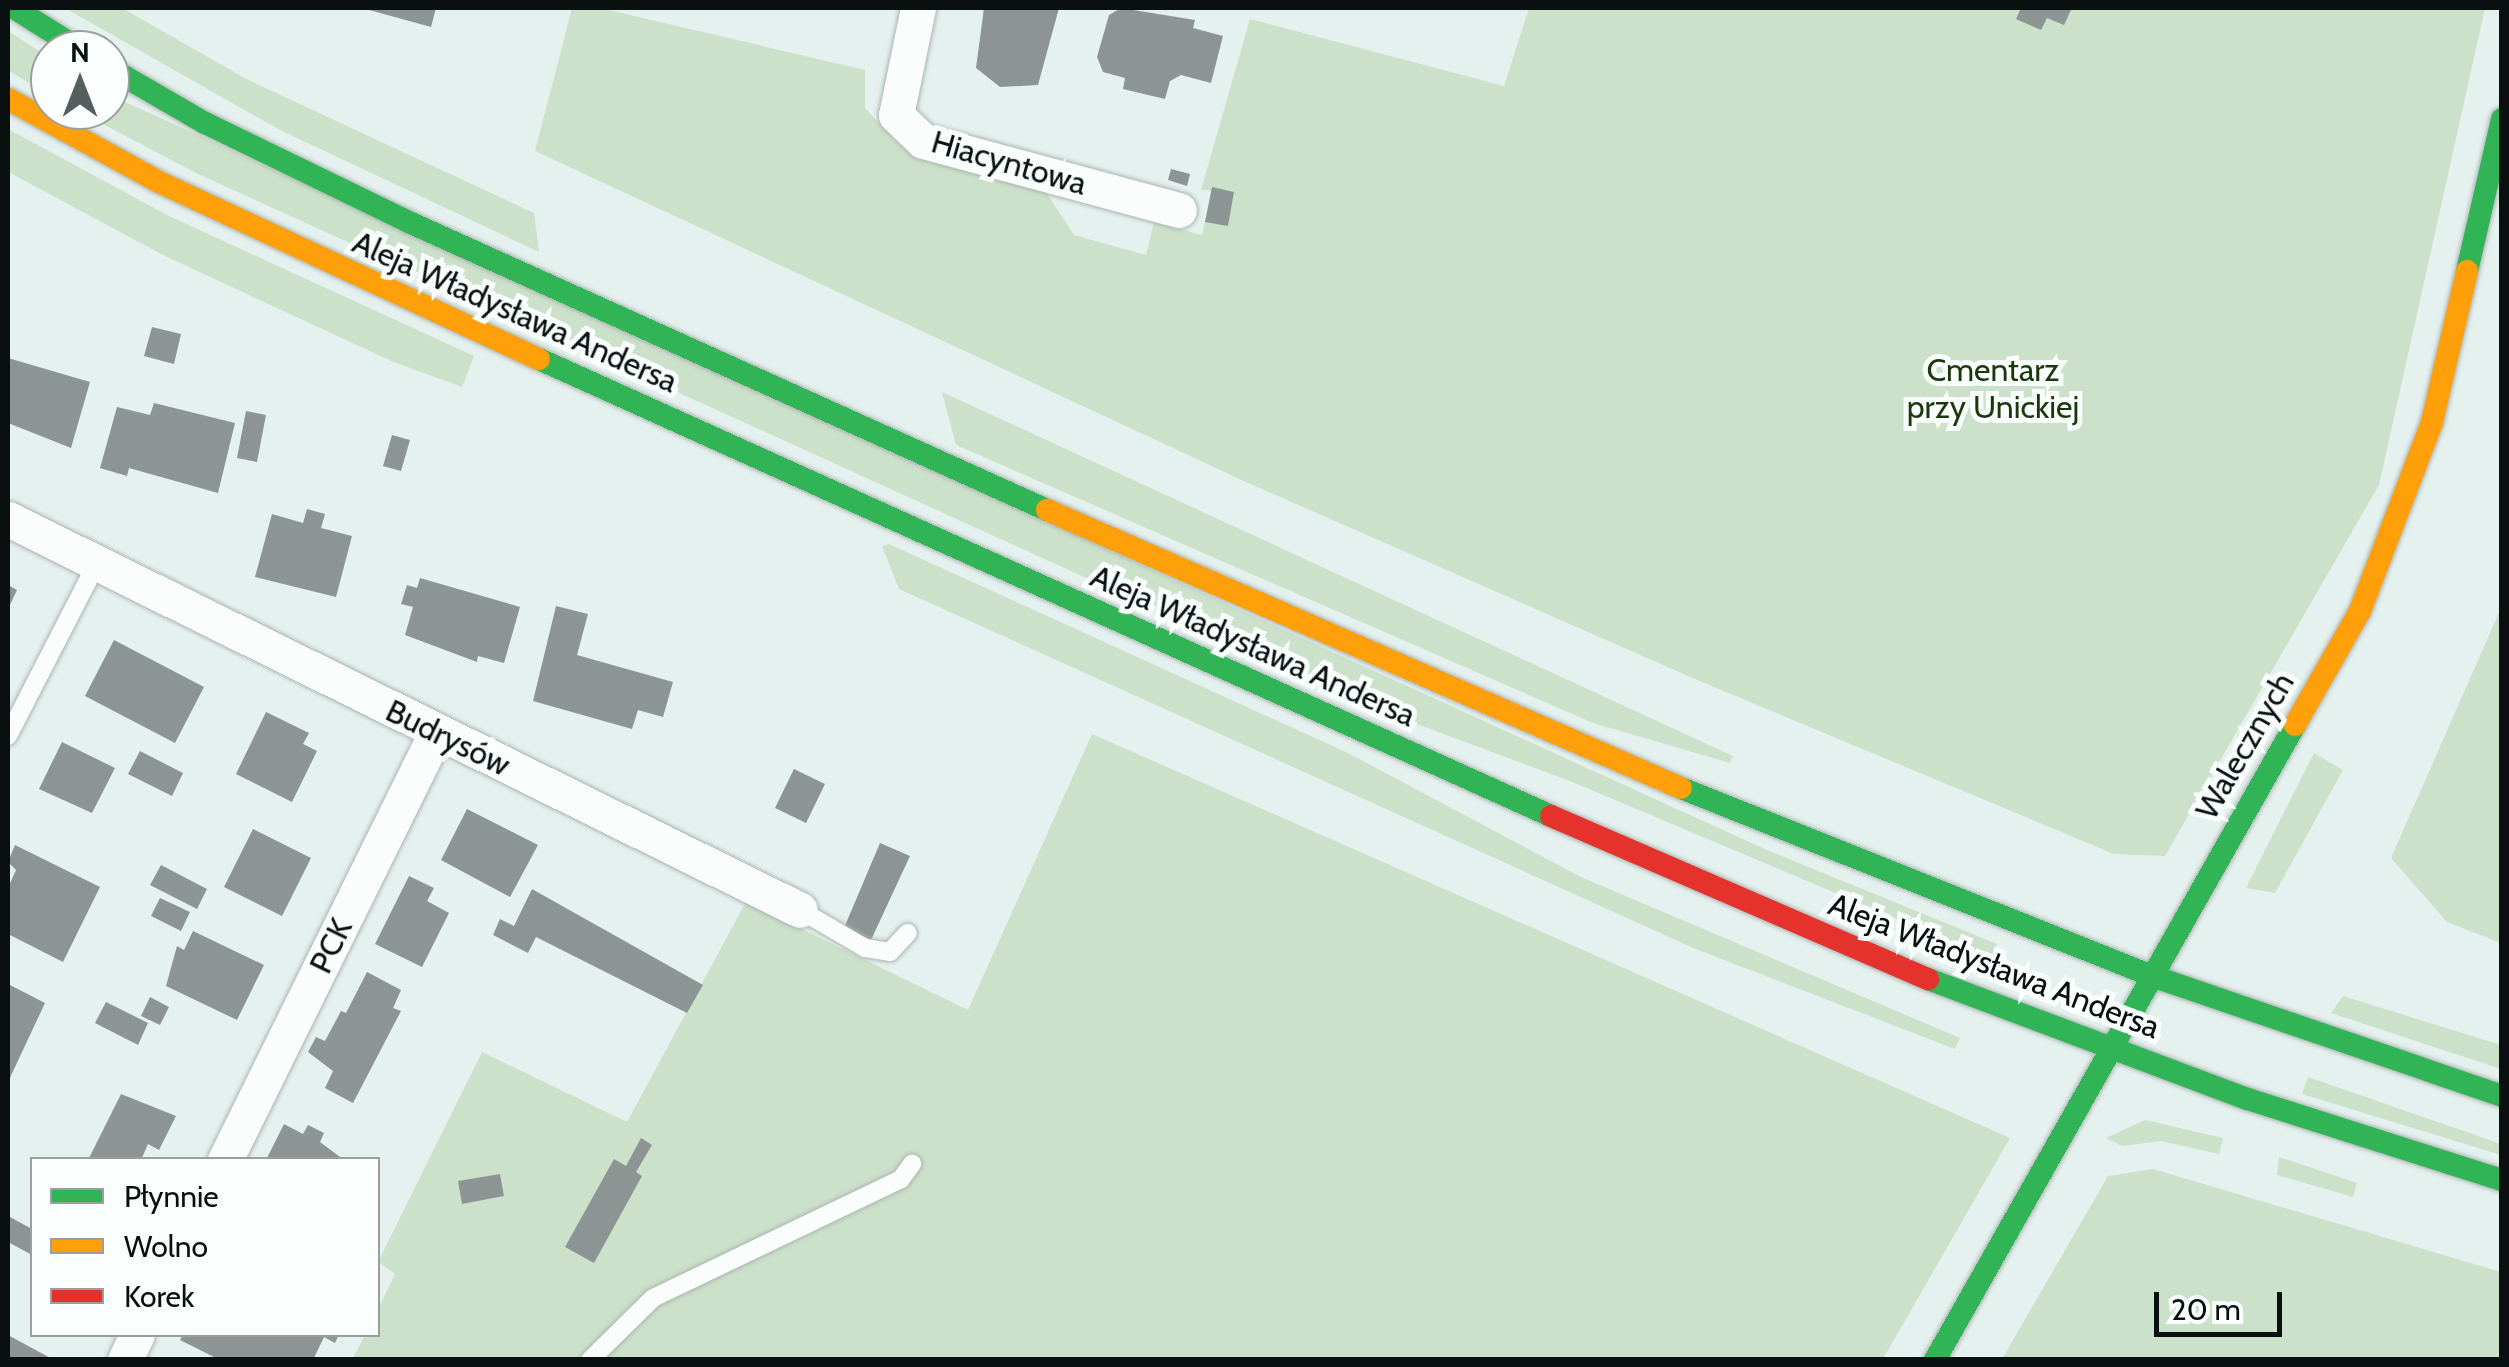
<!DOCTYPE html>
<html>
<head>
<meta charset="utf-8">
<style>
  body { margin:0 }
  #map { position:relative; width:2509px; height:1367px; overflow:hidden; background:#e5f1ee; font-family:Cabin,sans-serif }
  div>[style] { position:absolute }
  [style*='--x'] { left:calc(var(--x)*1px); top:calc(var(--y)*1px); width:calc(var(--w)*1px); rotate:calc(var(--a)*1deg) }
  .green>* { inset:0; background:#cce1c9 }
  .building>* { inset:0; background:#8c9594 }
  .roads { filter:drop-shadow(0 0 2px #acb5b3) drop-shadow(0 0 2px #acb5b3) }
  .lane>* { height:18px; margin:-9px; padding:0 9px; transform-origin:9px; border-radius:9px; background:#fbfdfc }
  .street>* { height:35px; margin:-17.5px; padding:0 17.5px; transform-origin:17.5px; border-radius:17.5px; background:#fbfdfc }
  .fast>* { height:22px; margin:-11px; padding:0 11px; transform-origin:11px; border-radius:11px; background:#30b455 }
  .slow>* { height:22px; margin:-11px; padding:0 11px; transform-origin:11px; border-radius:11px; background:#ff9f0a }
  .jam>* { height:22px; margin:-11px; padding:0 11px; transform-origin:11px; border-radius:11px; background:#e5322d }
  span { translate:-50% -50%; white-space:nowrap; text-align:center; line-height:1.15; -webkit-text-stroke:10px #fafffe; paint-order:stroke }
  .street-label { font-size:32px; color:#09100f }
  .park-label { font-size:32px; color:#1b380c }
  .frame { position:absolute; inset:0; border:10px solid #09100f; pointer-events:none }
  .legend { position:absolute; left:30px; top:1157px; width:350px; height:180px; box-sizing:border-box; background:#fafffe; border:2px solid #9a9f9e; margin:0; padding:12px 18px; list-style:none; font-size:30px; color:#09100f }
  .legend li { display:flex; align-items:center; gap:20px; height:50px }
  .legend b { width:50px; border:2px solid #9a9f9e }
  .north { position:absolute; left:30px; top:30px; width:100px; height:100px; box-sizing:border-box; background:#fafffe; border:2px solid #9a9f9e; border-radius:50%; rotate:0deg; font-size:28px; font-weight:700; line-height:40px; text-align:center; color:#09100f }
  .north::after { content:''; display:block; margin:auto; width:35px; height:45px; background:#565f5d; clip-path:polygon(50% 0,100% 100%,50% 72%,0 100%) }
  .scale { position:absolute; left:2154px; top:1292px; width:128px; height:45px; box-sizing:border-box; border:5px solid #09100f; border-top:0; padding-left:12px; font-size:30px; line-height:35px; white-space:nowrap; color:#09100f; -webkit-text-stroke:8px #fafffe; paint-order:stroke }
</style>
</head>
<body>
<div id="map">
  <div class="green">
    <div style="clip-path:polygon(65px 8px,122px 8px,250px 81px,534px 213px,539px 252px,280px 130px)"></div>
    <div style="clip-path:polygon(572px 8px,600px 8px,865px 70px,865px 108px,899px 145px,1046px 192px,1074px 235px,1146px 255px,1154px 222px,1202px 235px,1205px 222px,1228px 225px,1234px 192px,1201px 190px,1250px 19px,1504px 86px,1529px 8px,2485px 8px,2379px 485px,2165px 856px,2114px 854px,1695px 679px,1246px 482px,535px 151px)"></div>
    <div style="clip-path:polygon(8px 31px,50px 58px,50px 96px,8px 70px)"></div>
    <div style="clip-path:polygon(110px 95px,1767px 850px,1997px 944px,1992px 959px,1570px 781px,1363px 704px,196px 173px,76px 110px,110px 110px)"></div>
    <div style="clip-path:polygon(8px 129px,169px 216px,474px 356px,462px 387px,391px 361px,161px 254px,14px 175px,8px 171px)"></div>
    <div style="clip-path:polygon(942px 392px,1733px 756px,1730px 763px,1593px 723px,956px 445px)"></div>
    <div style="clip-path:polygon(889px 544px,1348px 753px,1581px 877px,1960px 1038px,1955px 1049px,1698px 950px,899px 589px,882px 546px)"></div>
    <div style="clip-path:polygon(2501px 608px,2501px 943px,2447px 922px,2391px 858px)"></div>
    <div style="clip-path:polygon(1092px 734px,2010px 1138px,1883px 1359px,352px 1360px,365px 1335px,378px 1334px,378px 1309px,395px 1274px,378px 1262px,482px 1052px,627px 1122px,746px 902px,968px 1010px)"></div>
    <div style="clip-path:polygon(2314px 753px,2343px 770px,2275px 893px,2246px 888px)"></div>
    <div style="clip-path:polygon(2343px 996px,2501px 1045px,2501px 1069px,2331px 1013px)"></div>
    <div style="clip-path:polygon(2308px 1077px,2501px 1144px,2501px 1155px,2302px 1094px)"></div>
    <div style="clip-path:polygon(2145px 1120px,2223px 1138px,2219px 1154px,2161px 1141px,2122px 1146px,2106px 1138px)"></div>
    <div style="clip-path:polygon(2279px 1157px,2357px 1183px,2353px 1197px,2277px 1175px)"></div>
    <div style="clip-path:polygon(2153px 1169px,2501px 1272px,2501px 1359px,2002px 1359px,2108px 1176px)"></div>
  </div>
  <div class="building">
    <div style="clip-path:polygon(362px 8px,436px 8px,431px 27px)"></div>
    <div style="clip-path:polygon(984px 8px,1059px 8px,1038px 85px,1000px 87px,976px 68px)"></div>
    <div style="clip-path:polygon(1121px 8px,1195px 20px,1193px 28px,1223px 36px,1211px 83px,1181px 75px,1170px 81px,1165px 99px,1123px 89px,1125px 78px,1103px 72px,1097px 57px,1109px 15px)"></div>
    <div style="clip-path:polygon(2021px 8px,2072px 8px,2064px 25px,2047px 18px,2041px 30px,2016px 19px)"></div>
    <div style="clip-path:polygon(1171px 169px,1190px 174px,1187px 186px,1168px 180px)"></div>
    <div style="clip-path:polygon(1212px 187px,1234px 192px,1228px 226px,1205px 222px)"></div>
    <div style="clip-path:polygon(152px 327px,181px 334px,174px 364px,144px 356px)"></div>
    <div style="clip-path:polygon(8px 358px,90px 382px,71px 448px,8px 423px)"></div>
    <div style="clip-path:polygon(154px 403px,235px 423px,218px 493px,129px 468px,127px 476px,100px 468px,117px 407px,150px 415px)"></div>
    <div style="clip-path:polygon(246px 411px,266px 415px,257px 462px,237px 458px)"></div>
    <div style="clip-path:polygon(392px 435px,410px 440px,401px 471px,383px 466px)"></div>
    <div style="clip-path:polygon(307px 509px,325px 514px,321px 528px,352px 536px,336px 597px,255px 577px,272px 514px,303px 523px)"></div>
    <div style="clip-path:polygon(420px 578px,520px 607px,504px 663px,478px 656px,477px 662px,405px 635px,413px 607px,401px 604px,407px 585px,417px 588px)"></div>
    <div style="clip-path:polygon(8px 585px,17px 590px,8px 609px)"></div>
    <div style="clip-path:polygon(556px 606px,588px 614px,577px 655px,673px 682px,663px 717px,638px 710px,632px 729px,533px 701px)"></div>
    <div style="clip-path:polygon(114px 640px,204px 687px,175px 743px,85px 696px)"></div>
    <div style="clip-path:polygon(266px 712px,309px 733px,303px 744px,317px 751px,292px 802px,236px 774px)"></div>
    <div style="clip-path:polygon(62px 742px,115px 768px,92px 813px,39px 789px)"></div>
    <div style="clip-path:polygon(140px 751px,183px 773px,172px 796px,128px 774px)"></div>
    <div style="clip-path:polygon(794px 769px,825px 784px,806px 823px,775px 808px)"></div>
    <div style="clip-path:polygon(467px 809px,538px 845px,510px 897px,441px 860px)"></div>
    <div style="clip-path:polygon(253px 829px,311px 858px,282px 916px,224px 887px)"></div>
    <div style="clip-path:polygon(880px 843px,910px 856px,871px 940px,844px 928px)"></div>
    <div style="clip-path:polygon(15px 845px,100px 887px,63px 962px,8px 934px,8px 888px,16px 870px,8px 862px)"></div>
    <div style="clip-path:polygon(161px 865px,207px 889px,197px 909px,150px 885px)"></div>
    <div style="clip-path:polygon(409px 876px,434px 888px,427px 901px,449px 913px,422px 967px,375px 944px)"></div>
    <div style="clip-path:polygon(532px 889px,703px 985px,687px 1013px,536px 937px,528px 953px,493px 935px,500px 919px,514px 926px)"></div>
    <div style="clip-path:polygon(160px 898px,190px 912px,181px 931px,151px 916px)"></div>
    <div style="clip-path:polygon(193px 931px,264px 965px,237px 1020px,166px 986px,177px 946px,184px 950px)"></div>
    <div style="clip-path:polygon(367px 972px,401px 990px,393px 1008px,401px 1011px,353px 1103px,325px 1088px,333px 1071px,308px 1052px,316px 1037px,325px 1041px,341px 1011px,346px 1013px)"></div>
    <div style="clip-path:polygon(8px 984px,45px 1003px,8px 1082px)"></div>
    <div style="clip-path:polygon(150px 997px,169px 1007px,160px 1025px,141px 1016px)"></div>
    <div style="clip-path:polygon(106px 1002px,148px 1023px,138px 1045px,95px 1023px)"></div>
    <div style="clip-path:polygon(121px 1094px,176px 1116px,159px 1150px,148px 1144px,141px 1160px,88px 1160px)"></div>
    <div style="clip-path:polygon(284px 1124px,303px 1134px,308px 1125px,324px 1133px,320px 1142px,344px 1160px,266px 1160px)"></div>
    <div style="clip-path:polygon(641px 1138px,652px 1145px,636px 1172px,642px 1176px,594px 1263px,565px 1247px,614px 1159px,626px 1166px)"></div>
    <div style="clip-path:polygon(500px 1174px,504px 1196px,462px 1204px,458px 1181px)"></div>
    <div style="clip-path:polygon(8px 1216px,32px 1229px,32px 1255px,8px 1242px)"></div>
    <div style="clip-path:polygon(183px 1334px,339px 1334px,335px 1343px,324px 1337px,313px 1360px,220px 1360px,180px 1340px)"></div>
    <div style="clip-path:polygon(8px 1335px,54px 1360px,8px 1360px)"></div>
  </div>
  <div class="roads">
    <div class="lane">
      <div style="--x:8;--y:736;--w:195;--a:-62.8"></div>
      <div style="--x:800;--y:910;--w:75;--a:30.3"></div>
      <div style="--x:865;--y:948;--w:25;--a:9"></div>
      <div style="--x:890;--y:952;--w:26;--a:-47"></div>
      <div style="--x:590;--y:1360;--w:88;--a:-44.5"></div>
      <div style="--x:653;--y:1298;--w:275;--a:-25.6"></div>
      <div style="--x:901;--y:1179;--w:19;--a:-54"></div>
    </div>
    <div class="street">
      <div style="--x:918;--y:8;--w:109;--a:101.6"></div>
      <div style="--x:896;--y:115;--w:37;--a:44"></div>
      <div style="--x:923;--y:141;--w:265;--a:15.1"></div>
      <div style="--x:8;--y:519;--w:883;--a:26.27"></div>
      <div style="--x:225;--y:1160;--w:476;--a:-63.7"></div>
      <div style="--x:125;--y:1360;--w:29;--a:-65"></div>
    </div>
    <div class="fast">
      <div style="--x:14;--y:8;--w:79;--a:32.1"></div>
      <div style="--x:110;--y:68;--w:110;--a:30.1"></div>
      <div style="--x:205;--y:123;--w:229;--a:25.9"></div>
      <div style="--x:411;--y:223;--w:698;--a:24.29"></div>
      <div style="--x:2467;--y:271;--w:156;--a:-77"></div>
      <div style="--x:539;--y:359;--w:1110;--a:24.3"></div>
      <div style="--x:1681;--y:788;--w:507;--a:21.76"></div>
      <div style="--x:2152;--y:976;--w:370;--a:18.9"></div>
      <div style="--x:1928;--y:979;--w:342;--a:20.6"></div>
      <div style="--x:2248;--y:1099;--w:267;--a:17.7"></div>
      <div style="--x:1935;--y:1360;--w:730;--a:-60.45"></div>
    </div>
    <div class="slow">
      <div style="--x:8;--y:99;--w:172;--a:28.8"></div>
      <div style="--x:159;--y:182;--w:419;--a:25"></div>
      <div style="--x:1047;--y:510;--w:692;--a:23.68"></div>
      <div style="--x:2295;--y:725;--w:131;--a:-60.3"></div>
      <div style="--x:2360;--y:611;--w:202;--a:-69.1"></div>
      <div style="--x:2432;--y:422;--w:155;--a:-76.9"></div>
    </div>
    <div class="jam">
      <div style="--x:1551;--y:816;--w:411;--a:23.4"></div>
    </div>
  </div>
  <div class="street-label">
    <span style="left:1009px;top:163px;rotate:16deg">Hiacyntowa</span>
    <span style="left:515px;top:312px;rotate:24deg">Aleja Władysława Andersa</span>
    <span style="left:1253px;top:646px;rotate:24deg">Aleja Władysława Andersa</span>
    <span style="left:448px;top:738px;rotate:26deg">Budrysów</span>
    <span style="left:2245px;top:746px;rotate:-60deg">Walecznych</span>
    <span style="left:331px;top:946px;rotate:-64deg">PCK</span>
    <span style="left:1994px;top:966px;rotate:21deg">Aleja Władysława Andersa</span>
  </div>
  <div class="park-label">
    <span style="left:1993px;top:389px">Cmentarz<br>przy Unickiej</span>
  </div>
  <div class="frame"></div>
  <ul class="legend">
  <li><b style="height:12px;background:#30b455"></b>Płynnie</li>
  <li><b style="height:12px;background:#ff9f0a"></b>Wolno</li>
  <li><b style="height:12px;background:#e5322d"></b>Korek</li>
  </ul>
  <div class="north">N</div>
  <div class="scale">20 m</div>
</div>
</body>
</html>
